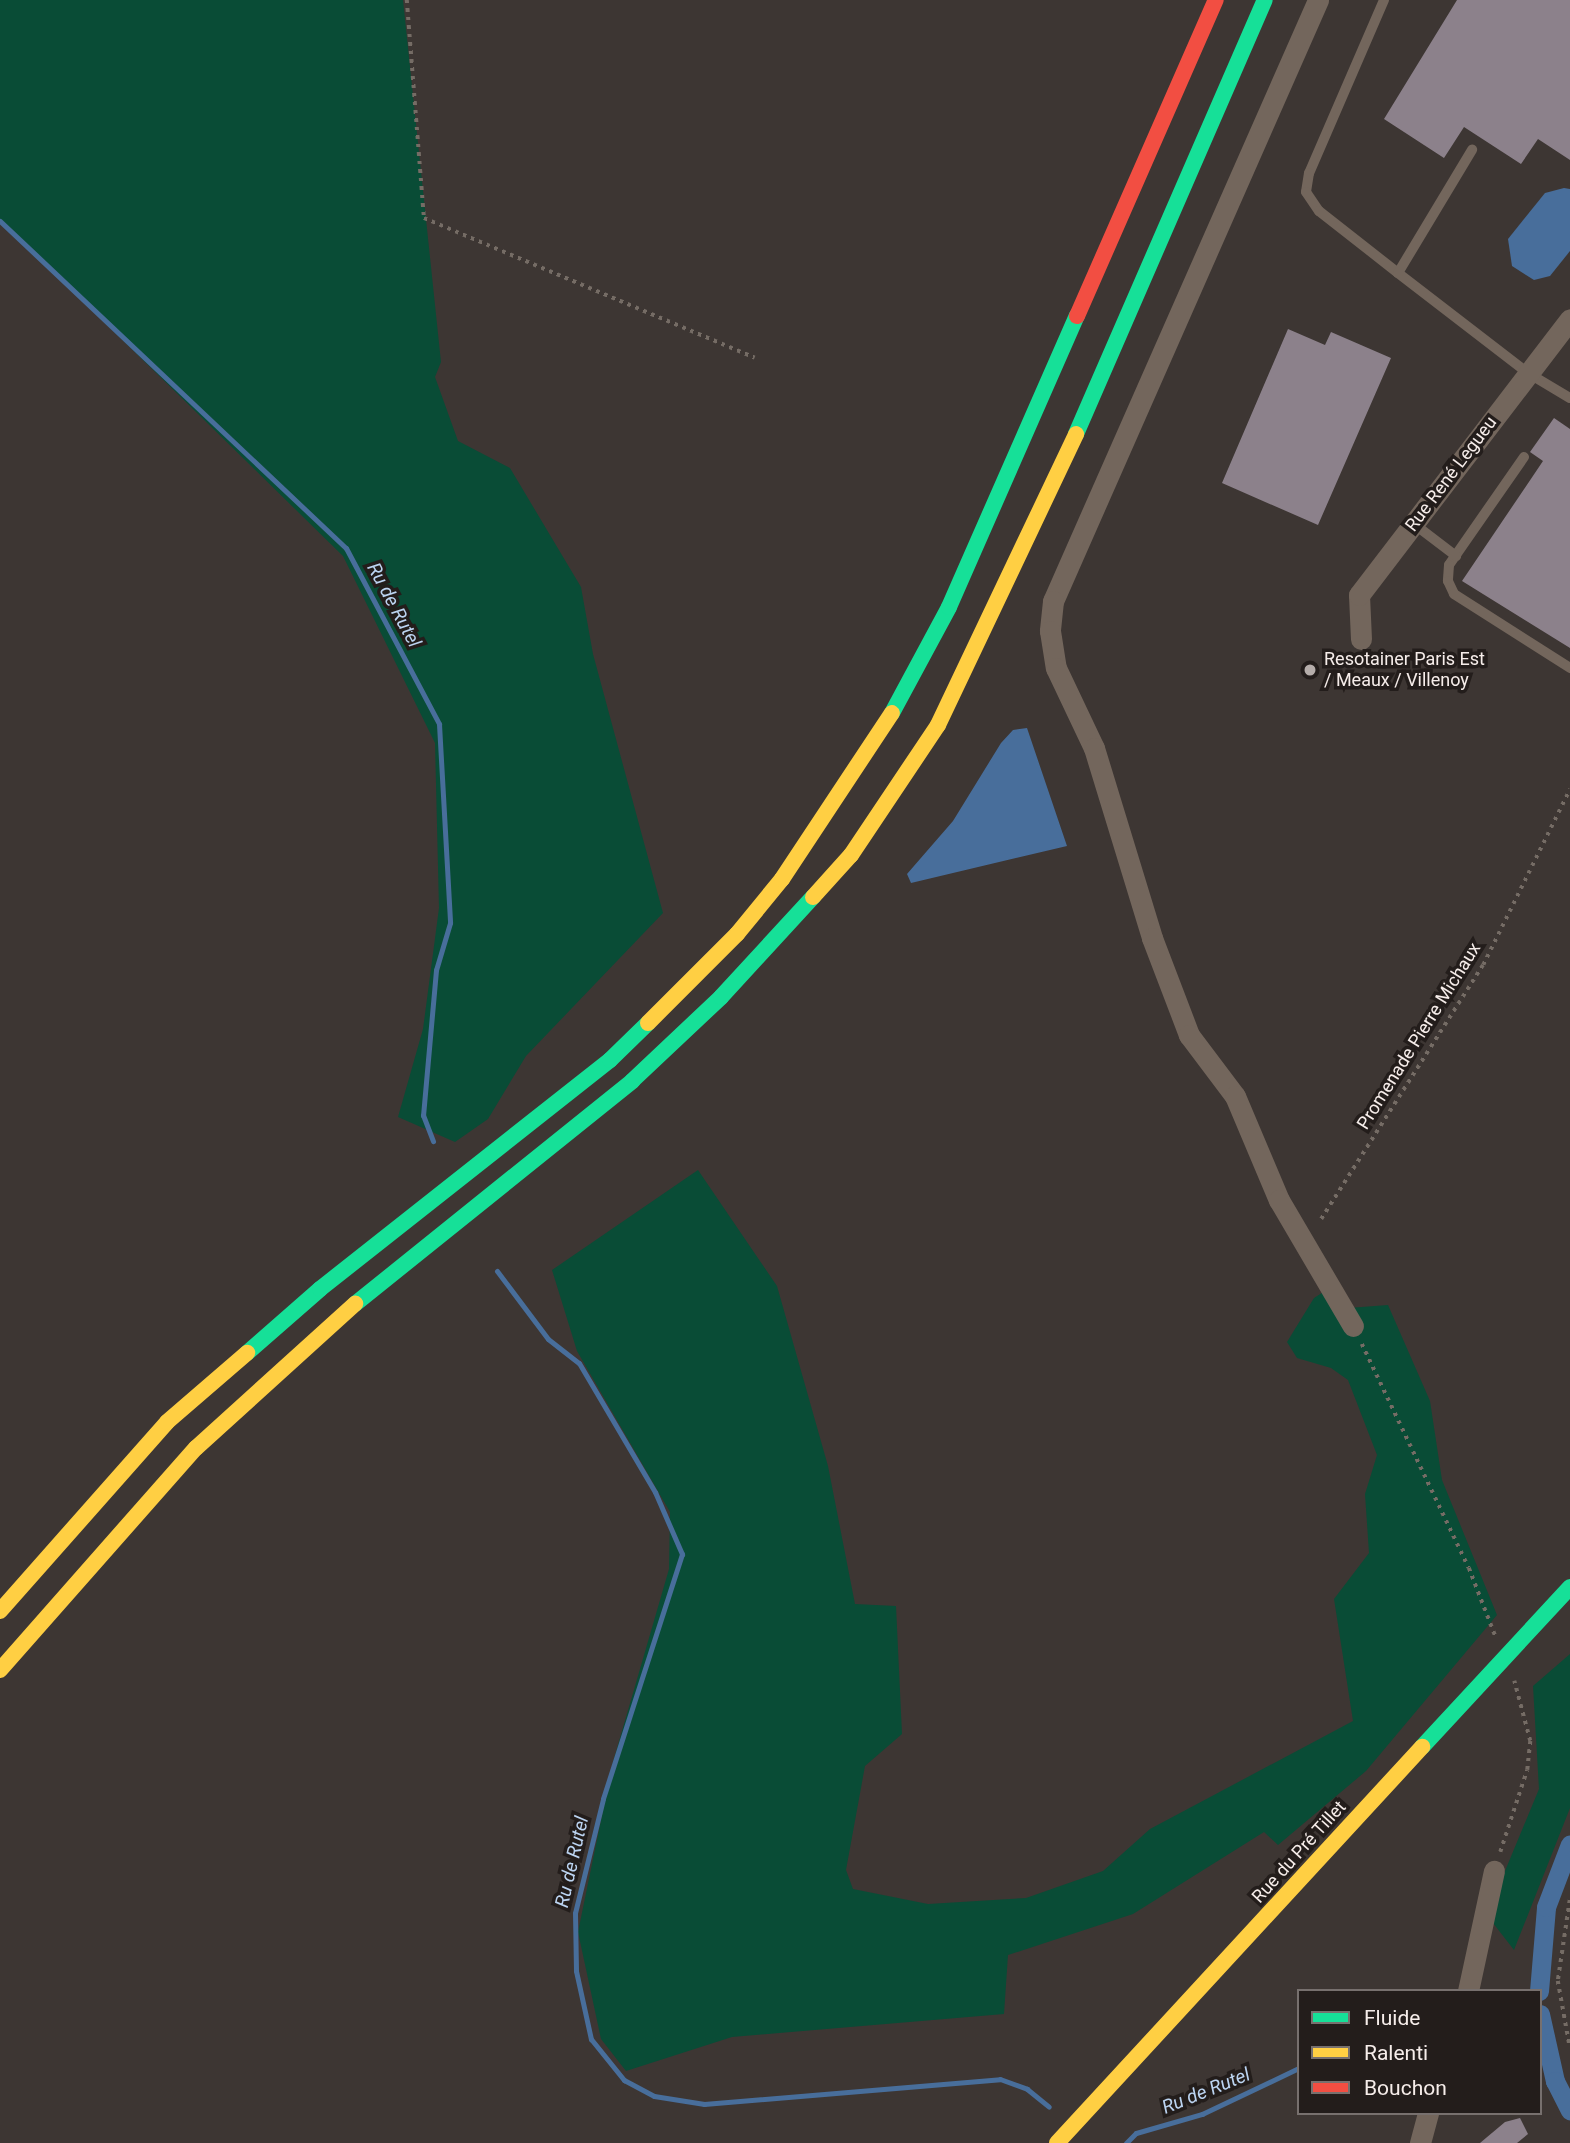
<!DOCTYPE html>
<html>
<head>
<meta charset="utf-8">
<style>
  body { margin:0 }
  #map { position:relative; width:1570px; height:2143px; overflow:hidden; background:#3d3633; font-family:Roboto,sans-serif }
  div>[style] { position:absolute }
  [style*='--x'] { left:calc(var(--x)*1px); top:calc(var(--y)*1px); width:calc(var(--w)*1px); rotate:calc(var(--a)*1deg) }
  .green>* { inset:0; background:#094c36 }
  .water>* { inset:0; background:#486e9b }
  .stream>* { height:5px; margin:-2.5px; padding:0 2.5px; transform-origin:2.5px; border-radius:2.5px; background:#486e9b }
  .canal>* { height:19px; margin:-9.5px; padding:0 9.5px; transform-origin:9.5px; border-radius:9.5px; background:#486e9b }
  .building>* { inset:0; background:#8c818b }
  .path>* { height:3.5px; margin-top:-1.75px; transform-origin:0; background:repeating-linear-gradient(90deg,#756c65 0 3.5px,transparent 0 8.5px) }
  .lane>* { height:10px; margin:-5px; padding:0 5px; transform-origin:5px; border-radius:5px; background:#73665c }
  .street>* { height:21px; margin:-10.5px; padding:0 10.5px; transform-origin:10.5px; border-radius:10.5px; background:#73665c }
  .fast>* { height:16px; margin:-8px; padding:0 8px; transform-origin:8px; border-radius:8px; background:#16e098 }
  .slow>* { height:16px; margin:-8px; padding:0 8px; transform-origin:8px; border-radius:8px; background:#ffcf43 }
  .jam>* { height:16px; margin:-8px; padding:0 8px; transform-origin:8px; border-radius:8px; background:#f24e42 }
  .dots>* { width:19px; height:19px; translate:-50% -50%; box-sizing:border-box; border:4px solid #231d1b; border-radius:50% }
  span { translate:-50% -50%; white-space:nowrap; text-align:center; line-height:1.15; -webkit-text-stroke:7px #231d1b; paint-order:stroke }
  .street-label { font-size:18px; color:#f6edea }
  .poi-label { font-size:18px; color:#f6edea }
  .left { translate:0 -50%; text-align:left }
  .water-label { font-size:19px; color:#bcd4f1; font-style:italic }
  .legend { position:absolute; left:1297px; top:1989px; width:245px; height:126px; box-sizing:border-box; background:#231d1b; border:2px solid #77706e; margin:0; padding:9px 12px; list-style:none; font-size:21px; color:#f6edea }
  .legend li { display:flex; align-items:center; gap:14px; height:35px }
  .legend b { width:35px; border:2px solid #77706e }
</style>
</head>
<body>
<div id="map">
  <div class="green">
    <div style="clip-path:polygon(0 0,403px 0,441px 362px,435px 377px,458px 441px,510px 468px,581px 587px,593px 654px,663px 913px,526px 1056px,488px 1119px,455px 1142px,398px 1117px,423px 1029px,439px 908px,435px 743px,343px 556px,0 220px)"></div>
    <div style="clip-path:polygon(698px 1170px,777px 1286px,828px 1466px,855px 1604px,896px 1606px,902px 1734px,865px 1766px,846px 1870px,853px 1889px,928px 1904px,1026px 1898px,1103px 1871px,1150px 1829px,1353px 1721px,1334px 1599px,1369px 1553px,1365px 1494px,1377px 1455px,1348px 1380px,1331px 1368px,1297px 1358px,1287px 1342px,1314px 1298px,1328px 1289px,1335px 1309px,1388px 1305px,1430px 1401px,1442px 1480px,1497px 1615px,1366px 1771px,1278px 1845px,1264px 1832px,1133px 1914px,1008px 1955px,1004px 2014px,732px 2037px,626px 2071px,601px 2039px,578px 1932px,613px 1762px,669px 1569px,670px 1512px,577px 1351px,552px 1270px)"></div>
    <div style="clip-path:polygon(1570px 1654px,1570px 1808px,1514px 1950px,1493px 1923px,1505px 1871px,1539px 1789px,1533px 1686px)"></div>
  </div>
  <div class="water">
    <div style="clip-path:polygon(1564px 188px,1570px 189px,1570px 251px,1550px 276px,1534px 280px,1512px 266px,1508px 239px,1545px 193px)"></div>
    <div style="clip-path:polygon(1027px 728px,1067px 846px,911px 883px,907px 874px,953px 821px,1001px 743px,1013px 730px)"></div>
  </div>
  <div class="stream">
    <div style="--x:0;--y:221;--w:476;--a:43.4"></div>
    <div style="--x:346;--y:548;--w:199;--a:62.1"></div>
    <div style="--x:439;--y:724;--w:199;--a:86.8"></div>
    <div style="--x:450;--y:923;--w:49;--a:106.6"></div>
    <div style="--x:436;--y:970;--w:146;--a:95.1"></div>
    <div style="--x:423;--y:1115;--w:28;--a:69"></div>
    <div style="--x:497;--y:1271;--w:85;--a:53.1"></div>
    <div style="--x:548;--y:1339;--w:39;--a:38"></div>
    <div style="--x:579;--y:1363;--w:150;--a:59.5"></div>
    <div style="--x:655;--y:1492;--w:68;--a:66.5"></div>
    <div style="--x:682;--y:1554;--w:257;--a:107.9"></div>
    <div style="--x:603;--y:1799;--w:117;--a:103.8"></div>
    <div style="--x:575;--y:1913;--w:58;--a:89"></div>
    <div style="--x:576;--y:1971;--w:70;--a:77.6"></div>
    <div style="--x:591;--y:2039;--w:53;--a:51.2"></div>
    <div style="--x:624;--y:2080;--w:34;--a:28"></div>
    <div style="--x:654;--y:2096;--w:51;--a:9.1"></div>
    <div style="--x:704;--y:2104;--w:297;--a:-4.8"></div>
    <div style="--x:1000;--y:2079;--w:29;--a:20"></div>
    <div style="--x:1027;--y:2089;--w:28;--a:39"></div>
    <div style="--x:1126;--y:2143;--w:14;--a:-45"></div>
    <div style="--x:1136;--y:2133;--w:69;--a:-16.1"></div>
    <div style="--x:1202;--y:2114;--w:107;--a:-25.4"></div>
  </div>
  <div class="canal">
    <div style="--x:1539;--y:1991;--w:84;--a:-85.2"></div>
    <div style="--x:1546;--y:1907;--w:67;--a:-69.1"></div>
    <div style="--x:1540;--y:2014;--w:69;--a:77.4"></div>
    <div style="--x:1555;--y:2081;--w:33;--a:63"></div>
  </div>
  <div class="building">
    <div style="clip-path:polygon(1457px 0,1570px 0,1570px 160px,1538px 139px,1521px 164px,1464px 127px,1444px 158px,1384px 119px)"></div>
    <div style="clip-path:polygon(1288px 329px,1325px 345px,1331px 332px,1391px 358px,1318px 525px,1222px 483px)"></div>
    <div style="clip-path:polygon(1554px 418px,1570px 429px,1570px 648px,1462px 581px,1543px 461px,1530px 452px)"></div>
    <div style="clip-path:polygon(1520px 2118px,1528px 2134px,1517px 2143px,1480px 2143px,1505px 2122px)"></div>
  </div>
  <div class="path">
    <div style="--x:407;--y:0;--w:219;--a:85.5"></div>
    <div style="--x:424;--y:218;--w:359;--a:22.9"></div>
    <div style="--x:1321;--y:1219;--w:301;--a:-57.5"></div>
    <div style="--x:1483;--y:965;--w:196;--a:-63.7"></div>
    <div style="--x:1362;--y:1344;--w:248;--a:64.5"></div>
    <div style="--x:1469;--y:1568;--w:72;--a:68.8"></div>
    <div style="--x:1500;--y:1852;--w:86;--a:-71.8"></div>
    <div style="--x:1527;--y:1770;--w:29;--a:-84"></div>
    <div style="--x:1530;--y:1741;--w:62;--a:-104.9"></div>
    <div style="--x:1570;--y:1900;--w:82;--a:98.4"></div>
    <div style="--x:1558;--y:1981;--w:68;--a:79.8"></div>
  </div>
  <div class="lane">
    <div style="--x:1384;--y:0;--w:189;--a:113.4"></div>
    <div style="--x:1309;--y:173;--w:19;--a:99"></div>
    <div style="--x:1306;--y:192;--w:23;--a:56"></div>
    <div style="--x:1319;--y:211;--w:100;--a:38.1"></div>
    <div style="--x:1398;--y:273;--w:164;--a:37.6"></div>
    <div style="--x:1528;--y:373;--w:49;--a:30.8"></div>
    <div style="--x:1398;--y:273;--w:144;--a:-59"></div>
    <div style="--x:1524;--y:457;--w:131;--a:124.8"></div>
    <div style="--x:1449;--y:565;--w:16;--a:94"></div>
    <div style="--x:1448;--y:581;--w:14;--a:65"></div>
    <div style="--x:1454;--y:594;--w:138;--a:32.5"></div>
    <div style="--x:1414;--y:524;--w:53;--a:37.3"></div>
  </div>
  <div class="street">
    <div style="--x:1318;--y:0;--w:657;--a:113.79"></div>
    <div style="--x:1053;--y:601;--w:30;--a:96"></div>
    <div style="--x:1050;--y:631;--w:37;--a:81"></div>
    <div style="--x:1056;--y:668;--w:89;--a:64.6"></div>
    <div style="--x:1094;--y:748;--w:199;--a:73"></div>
    <div style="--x:1152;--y:938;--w:104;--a:69.1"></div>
    <div style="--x:1189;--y:1035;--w:76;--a:53"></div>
    <div style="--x:1235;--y:1096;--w:113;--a:67.1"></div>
    <div style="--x:1279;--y:1200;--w:146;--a:59.6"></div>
    <div style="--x:1361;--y:639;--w:44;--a:-92.6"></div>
    <div style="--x:1359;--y:595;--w:347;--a:-52.6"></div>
    <div style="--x:1468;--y:1991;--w:123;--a:-77.8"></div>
    <div style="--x:1420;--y:2143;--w:31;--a:-75"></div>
  </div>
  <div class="fast">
    <div style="--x:1076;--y:434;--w:473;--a:-66.5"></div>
    <div style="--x:892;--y:713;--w:120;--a:-61.7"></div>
    <div style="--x:949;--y:607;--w:318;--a:-66.3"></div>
    <div style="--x:355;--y:1304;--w:356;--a:-38.8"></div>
    <div style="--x:632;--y:1081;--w:122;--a:-43.3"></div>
    <div style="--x:721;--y:997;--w:136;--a:-47.4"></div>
    <div style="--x:247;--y:1353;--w:97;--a:-41.2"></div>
    <div style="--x:320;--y:1289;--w:370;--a:-38.3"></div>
    <div style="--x:610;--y:1060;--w:53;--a:-44.2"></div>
    <div style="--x:1422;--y:1747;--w:218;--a:-47.2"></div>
  </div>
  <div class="slow">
    <div style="--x:813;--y:897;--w:57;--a:-47.9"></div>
    <div style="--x:851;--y:855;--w:156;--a:-56.2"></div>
    <div style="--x:938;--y:725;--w:322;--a:-64.6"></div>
    <div style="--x:648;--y:1023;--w:126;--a:-45"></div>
    <div style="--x:737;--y:934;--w:71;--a:-50.7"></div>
    <div style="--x:782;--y:879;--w:199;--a:-56.5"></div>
    <div style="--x:0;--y:1611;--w:252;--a:-48.5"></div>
    <div style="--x:167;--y:1422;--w:106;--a:-40.8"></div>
    <div style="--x:0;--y:1670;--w:296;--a:-48.6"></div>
    <div style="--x:196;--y:1448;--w:215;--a:-42.2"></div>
    <div style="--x:1057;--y:2143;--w:539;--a:-47.33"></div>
  </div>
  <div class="jam">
    <div style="--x:1077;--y:316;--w:345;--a:-66.3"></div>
  </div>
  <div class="dots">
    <div style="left:1310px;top:670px;background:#b5adaa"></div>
  </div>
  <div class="street-label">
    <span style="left:1451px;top:474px;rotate:-53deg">Rue René Legueu</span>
    <span style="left:1419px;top:1036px;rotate:-58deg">Promenade Pierre Michaux</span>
    <span style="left:1299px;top:1852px;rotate:-48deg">Rue du Pré Tillet</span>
  </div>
  <div class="poi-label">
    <span class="left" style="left:1324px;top:670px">Resotainer Paris Est<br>/ Meaux / Villenoy</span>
  </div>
  <div class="water-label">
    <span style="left:394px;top:605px;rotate:62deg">Ru de Rutel</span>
    <span style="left:572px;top:1862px;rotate:-77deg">Ru de Rutel</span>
    <span style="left:1206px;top:2091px;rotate:-22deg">Ru de Rutel</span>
  </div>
  <ul class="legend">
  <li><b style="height:9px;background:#16e098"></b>Fluide</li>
  <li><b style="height:9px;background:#ffcf43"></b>Ralenti</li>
  <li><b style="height:9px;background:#f24e42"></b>Bouchon</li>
  </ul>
</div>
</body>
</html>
